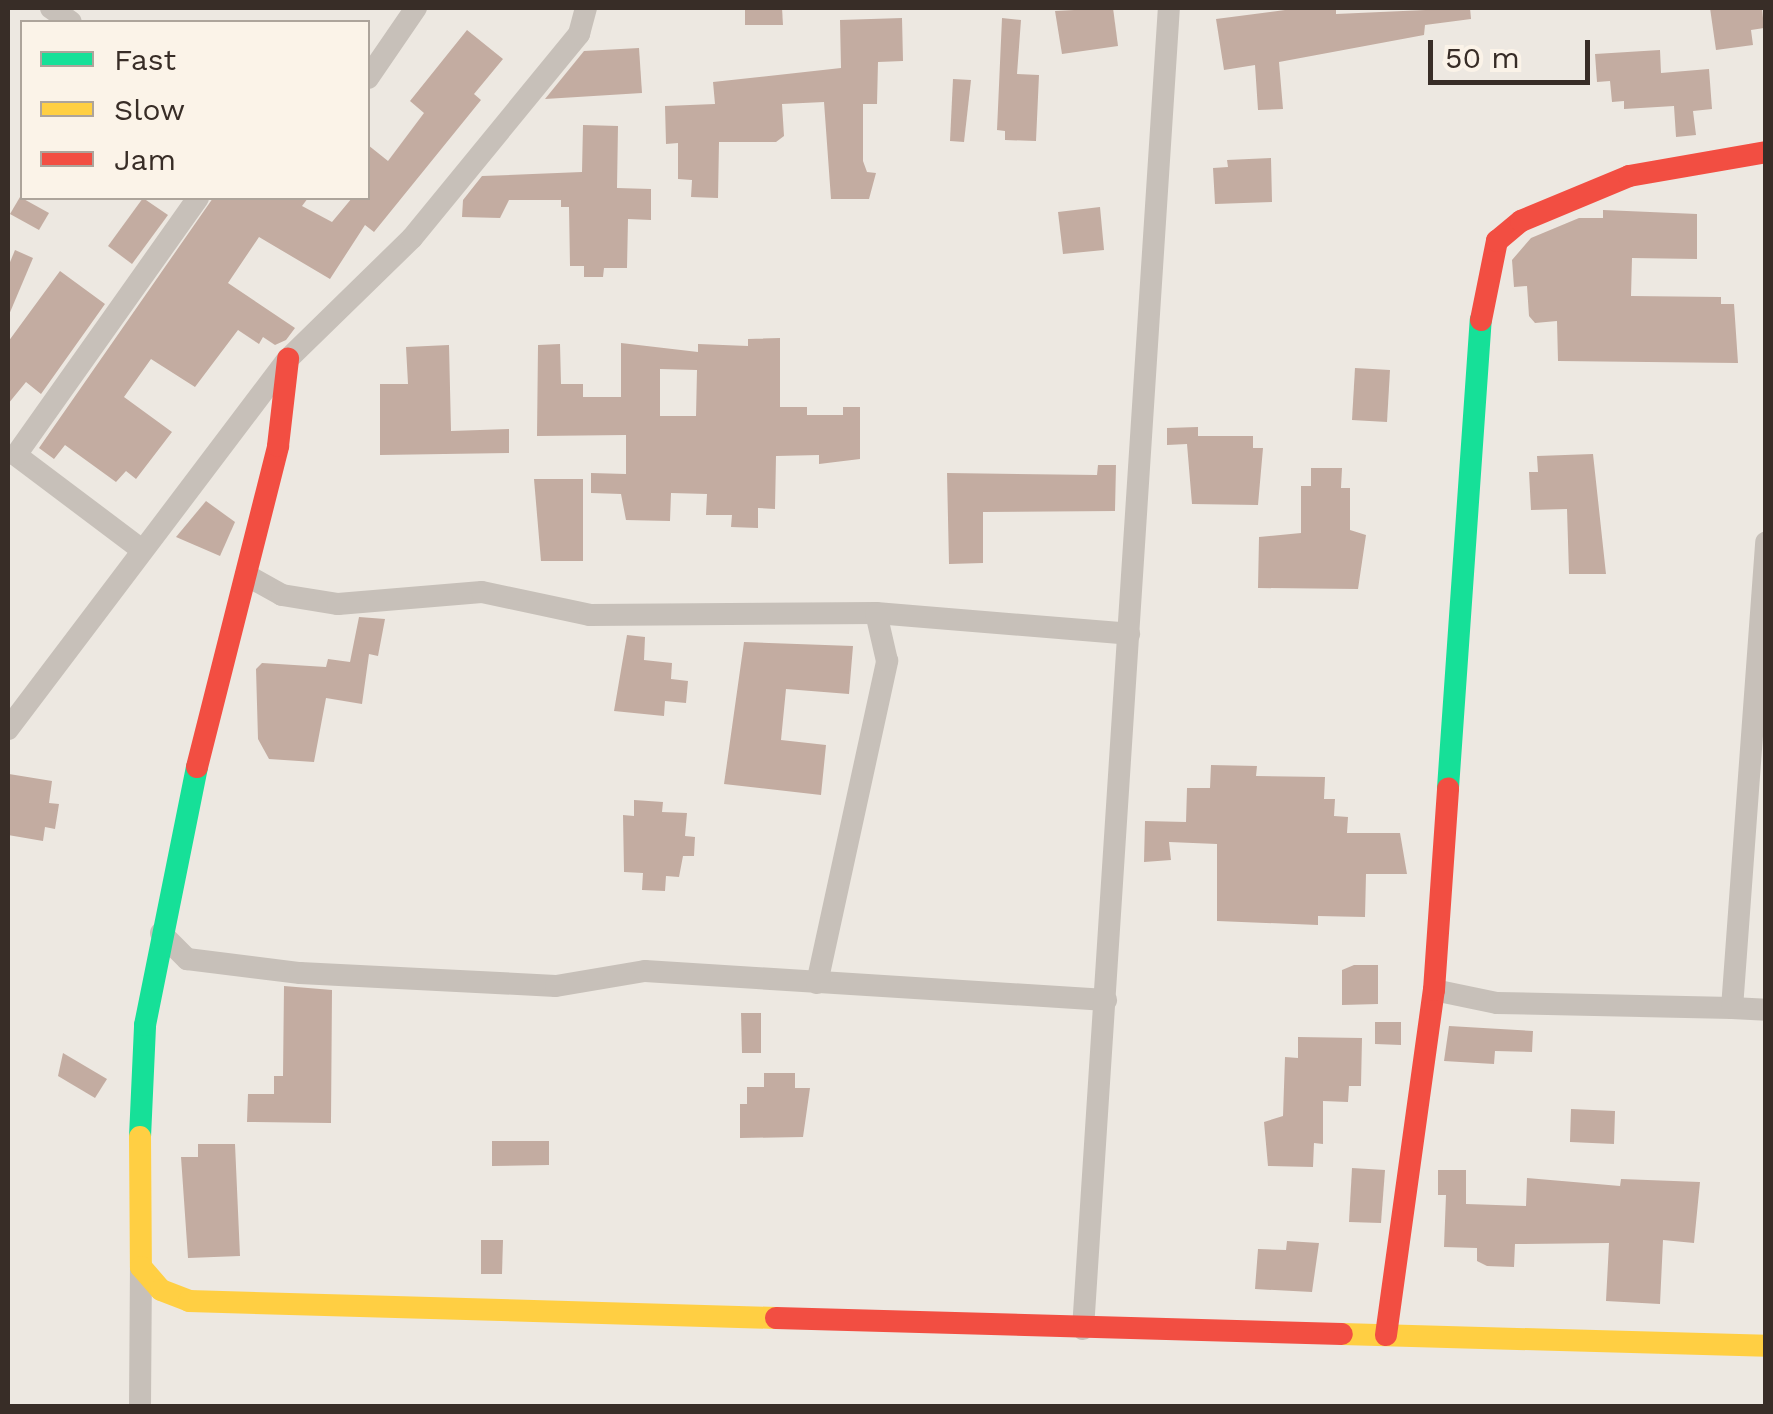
<!DOCTYPE html>
<html>
<head>
<meta charset="utf-8">
<style>
  body { margin:0 }
  #map { position:relative; width:1773px; height:1414px; overflow:hidden; background:#ede8e1; font-family:"Work Sans",sans-serif }
  div>[style] { position:absolute }
  [style*='--x'] { left:calc(var(--x)*1px); top:calc(var(--y)*1px); width:calc(var(--w)*1px); rotate:calc(var(--a)*1deg) }
  .building>* { inset:0; background:#c3aca1 }
  .street>* { height:22px; margin:-11px; padding:0 11px; transform-origin:11px; border-radius:11px; background:#c7c0b9 }
  .fast>* { height:22px; margin:-11px; padding:0 11px; transform-origin:11px; border-radius:11px; background:#16e098 }
  .slow>* { height:22px; margin:-11px; padding:0 11px; transform-origin:11px; border-radius:11px; background:#ffcf43 }
  .jam>* { height:22px; margin:-11px; padding:0 11px; transform-origin:11px; border-radius:11px; background:#f24e42 }
  span { translate:-50% -50%; white-space:nowrap; text-align:center; line-height:1.15; -webkit-text-stroke:10px #fbf3e8; paint-order:stroke }
  .frame { position:absolute; inset:0; border:10px solid #382d27; pointer-events:none }
  .legend { position:absolute; left:20px; top:20px; width:350px; height:180px; box-sizing:border-box; background:#fbf3e8; border:2px solid #ada49b; margin:0; padding:12px 18px; list-style:none; font-size:30px; color:#382d27 }
  .legend li { display:flex; align-items:center; gap:20px; height:50px }
  .legend b { width:50px; border:2px solid #ada49b }
  .scale { position:absolute; left:1428px; top:40px; width:162px; height:45px; box-sizing:border-box; border:5px solid #382d27; border-top:0; padding-left:12px; font-size:30px; line-height:35px; white-space:nowrap; color:#382d27; -webkit-text-stroke:8px #fbf3e8; paint-order:stroke }
</style>
</head>
<body>
<div id="map">
  <div class="building">
    <div style="clip-path:polygon(745px 8px,782px 8px,783px 25px,745px 25px)"></div>
    <div style="clip-path:polygon(1113px 8px,1118px 46px,1062px 54px,1055px 11px)"></div>
    <div style="clip-path:polygon(1300px 8px,1336px 8px,1336px 14px,1470px 8px,1471px 19px,1425px 25px,1424px 35px,1279px 62px,1283px 109px,1258px 110px,1255px 65px,1224px 70px,1216px 19px)"></div>
    <div style="clip-path:polygon(1710px 8px,1762px 8px,1764px 28px,1751px 30px,1753px 45px,1716px 50px)"></div>
    <div style="clip-path:polygon(902px 18px,903px 61px,878px 62px,877px 104px,863px 104px,863px 161px,867px 172px,876px 173px,869px 199px,831px 199px,824px 102px,782px 104px,784px 136px,776px 142px,719px 142px,718px 198px,691px 197px,692px 180px,678px 179px,678px 143px,666px 144px,665px 106px,715px 104px,713px 82px,841px 68px,840px 20px)"></div>
    <div style="clip-path:polygon(1002px 18px,1021px 20px,1017px 74px,1039px 75px,1036px 141px,1005px 140px,1005px 131px,997px 130px)"></div>
    <div style="clip-path:polygon(467px 30px,503px 59px,474px 94px,481px 100px,374px 232px,365px 225px,330px 279px,259px 237px,228px 283px,295px 328px,286px 340px,275px 345px,263px 337px,259px 344px,238px 330px,195px 387px,151px 359px,124px 397px,172px 432px,136px 479px,126px 471px,116px 482px,65px 445px,54px 459px,39px 448px,213px 198px,308px 198px,302px 206px,332px 222px,352px 198px,368px 198px,368px 145px,388px 161px,424px 113px,410px 101px)"></div>
    <div style="clip-path:polygon(639px 48px,642px 93px,545px 99px,584px 51px)"></div>
    <div style="clip-path:polygon(1660px 50px,1661px 73px,1709px 69px,1712px 109px,1693px 111px,1696px 135px,1676px 137px,1674px 106px,1624px 109px,1624px 101px,1612px 102px,1610px 81px,1597px 82px,1595px 54px)"></div>
    <div style="clip-path:polygon(953px 79px,971px 80px,964px 142px,950px 141px)"></div>
    <div style="clip-path:polygon(583px 125px,618px 126px,617px 188px,651px 189px,651px 220px,628px 219px,627px 268px,604px 268px,603px 277px,584px 277px,584px 266px,570px 266px,569px 207px,561px 207px,561px 200px,509px 200px,500px 218px,462px 217px,463px 200px,482px 176px,582px 172px)"></div>
    <div style="clip-path:polygon(1271px 158px,1272px 202px,1215px 204px,1213px 168px,1228px 167px,1227px 160px)"></div>
    <div style="clip-path:polygon(20px 197px,49px 213px,39px 230px,10px 214px)"></div>
    <div style="clip-path:polygon(143px 198px,168px 215px,132px 264px,108px 246px)"></div>
    <div style="clip-path:polygon(1100px 207px,1104px 250px,1063px 254px,1058px 212px)"></div>
    <div style="clip-path:polygon(1603px 210px,1697px 214px,1697px 259px,1632px 258px,1631px 296px,1721px 297px,1721px 304px,1734px 304px,1738px 363px,1558px 361px,1557px 321px,1535px 323px,1529px 316px,1527px 286px,1514px 287px,1512px 260px,1531px 238px,1579px 218px,1603px 218px)"></div>
    <div style="clip-path:polygon(15px 250px,33px 258px,8px 317px,8px 267px)"></div>
    <div style="clip-path:polygon(60px 271px,105px 304px,41px 394px,26px 382px,8px 404px,8px 342px)"></div>
    <div style="clip-path:polygon(evenodd,780px 338px,780px 407px,807px 407px,807px 415px,843px 415px,843px 407px,860px 407px,860px 459px,819px 464px,819px 455px,776px 456px,775px 509px,758px 508px,758px 528px,731px 527px,732px 515px,706px 515px,707px 494px,671px 493px,670px 521px,626px 520px,621px 494px,591px 493px,591px 473px,626px 474px,626px 435px,537px 436px,538px 345px,560px 344px,561px 384px,583px 384px,583px 397px,621px 397px,621px 343px,698px 352px,698px 344px,748px 346px,748px 339px,780px 338px,660px 369px,697px 370px,696px 416px,660px 416px,660px 369px)"></div>
    <div style="clip-path:polygon(449px 345px,451px 431px,509px 429px,509px 453px,380px 455px,380px 384px,408px 384px,406px 347px)"></div>
    <div style="clip-path:polygon(1355px 368px,1390px 370px,1387px 422px,1352px 420px)"></div>
    <div style="clip-path:polygon(1198px 427px,1198px 436px,1253px 436px,1253px 448px,1263px 448px,1258px 505px,1192px 504px,1187px 444px,1167px 445px,1167px 428px)"></div>
    <div style="clip-path:polygon(1593px 454px,1606px 574px,1569px 574px,1567px 509px,1531px 510px,1529px 472px,1538px 472px,1537px 456px)"></div>
    <div style="clip-path:polygon(1098px 465px,1116px 465px,1115px 511px,983px 512px,983px 563px,949px 564px,947px 473px,1097px 475px)"></div>
    <div style="clip-path:polygon(1311px 468px,1342px 468px,1341px 488px,1350px 488px,1350px 530px,1366px 535px,1358px 589px,1258px 588px,1259px 537px,1301px 533px,1301px 486px,1311px 486px)"></div>
    <div style="clip-path:polygon(534px 479px,583px 479px,583px 561px,541px 561px)"></div>
    <div style="clip-path:polygon(206px 501px,235px 522px,220px 556px,176px 537px)"></div>
    <div style="clip-path:polygon(359px 617px,385px 619px,378px 656px,369px 654px,362px 704px,326px 698px,314px 762px,269px 759px,258px 739px,256px 669px,262px 663px,326px 667px,328px 659px,350px 662px)"></div>
    <div style="clip-path:polygon(627px 635px,645px 637px,644px 660px,672px 663px,671px 679px,688px 681px,686px 703px,665px 701px,664px 716px,614px 711px)"></div>
    <div style="clip-path:polygon(744px 642px,853px 646px,849px 694px,786px 689px,781px 740px,826px 745px,821px 795px,724px 784px)"></div>
    <div style="clip-path:polygon(1211px 765px,1257px 766px,1256px 776px,1325px 777px,1324px 799px,1335px 799px,1334px 816px,1348px 817px,1347px 833px,1400px 833px,1407px 874px,1366px 874px,1365px 917px,1318px 916px,1318px 925px,1217px 921px,1217px 844px,1169px 842px,1171px 860px,1144px 862px,1145px 821px,1186px 822px,1187px 788px,1210px 788px)"></div>
    <div style="clip-path:polygon(9px 774px,52px 781px,49px 803px,59px 804px,55px 829px,45px 827px,43px 841px,8px 835px)"></div>
    <div style="clip-path:polygon(634px 800px,663px 802px,662px 812px,687px 813px,685px 836px,695px 837px,694px 856px,683px 856px,679px 877px,666px 876px,665px 891px,642px 890px,643px 873px,624px 872px,623px 815px,634px 816px)"></div>
    <div style="clip-path:polygon(1354px 965px,1378px 965px,1378px 1004px,1342px 1005px,1342px 970px)"></div>
    <div style="clip-path:polygon(284px 986px,332px 990px,331px 1123px,247px 1122px,248px 1094px,274px 1094px,274px 1076px,283px 1076px)"></div>
    <div style="clip-path:polygon(741px 1013px,761px 1013px,761px 1053px,742px 1053px)"></div>
    <div style="clip-path:polygon(1375px 1022px,1401px 1022px,1401px 1045px,1375px 1044px)"></div>
    <div style="clip-path:polygon(1449px 1026px,1533px 1031px,1532px 1052px,1495px 1051px,1494px 1064px,1444px 1061px)"></div>
    <div style="clip-path:polygon(1298px 1037px,1362px 1038px,1361px 1086px,1349px 1086px,1348px 1102px,1323px 1101px,1323px 1144px,1314px 1143px,1313px 1167px,1268px 1166px,1264px 1122px,1283px 1116px,1285px 1057px,1298px 1058px)"></div>
    <div style="clip-path:polygon(63px 1053px,107px 1079px,95px 1098px,58px 1076px)"></div>
    <div style="clip-path:polygon(764px 1073px,795px 1073px,795px 1088px,810px 1088px,803px 1137px,740px 1138px,740px 1104px,747px 1104px,747px 1087px,764px 1087px)"></div>
    <div style="clip-path:polygon(1571px 1109px,1615px 1111px,1614px 1144px,1570px 1142px)"></div>
    <div style="clip-path:polygon(492px 1141px,549px 1141px,549px 1165px,492px 1166px)"></div>
    <div style="clip-path:polygon(198px 1144px,235px 1144px,240px 1256px,188px 1258px,181px 1157px,198px 1157px)"></div>
    <div style="clip-path:polygon(1352px 1168px,1385px 1170px,1381px 1223px,1349px 1222px)"></div>
    <div style="clip-path:polygon(1438px 1170px,1466px 1170px,1466px 1204px,1526px 1206px,1527px 1178px,1620px 1186px,1621px 1179px,1700px 1182px,1694px 1243px,1663px 1240px,1660px 1304px,1606px 1301px,1609px 1243px,1515px 1244px,1514px 1267px,1487px 1266px,1477px 1261px,1477px 1248px,1444px 1247px,1446px 1195px,1438px 1195px)"></div>
    <div style="clip-path:polygon(481px 1240px,503px 1240px,502px 1274px,481px 1274px)"></div>
    <div style="clip-path:polygon(1287px 1241px,1319px 1243px,1312px 1292px,1255px 1289px,1258px 1249px,1286px 1250px)"></div>
  </div>
  <div class="street">
    <div style="--x:51;--y:8;--w:24;--a:35"></div>
    <div style="--x:368;--y:78;--w:85;--a:-55.6"></div>
    <div style="--x:142;--y:550;--w:158;--a:-143"></div>
    <div style="--x:16;--y:455;--w:315;--a:-54.7"></div>
    <div style="--x:246;--y:575;--w:41;--a:29.1"></div>
    <div style="--x:282;--y:595;--w:57;--a:9.1"></div>
    <div style="--x:338;--y:604;--w:144;--a:-4.8"></div>
    <div style="--x:482;--y:592;--w:110;--a:12"></div>
    <div style="--x:590;--y:615;--w:286;--a:-0.4"></div>
    <div style="--x:876;--y:613;--w:254;--a:4.7"></div>
    <div style="--x:8;--y:729;--w:464;--a:-52.9"></div>
    <div style="--x:288;--y:359;--w:173;--a:-44.3"></div>
    <div style="--x:412;--y:238;--w:264;--a:-50.7"></div>
    <div style="--x:579;--y:34;--w:27;--a:-75"></div>
    <div style="--x:161;--y:933;--w:37;--a:45"></div>
    <div style="--x:187;--y:959;--w:114;--a:7.1"></div>
    <div style="--x:300;--y:973;--w:256;--a:2.9"></div>
    <div style="--x:556;--y:986;--w:90;--a:-9.6"></div>
    <div style="--x:645;--y:971;--w:462;--a:3.6"></div>
    <div style="--x:817;--y:983;--w:330;--a:-77.7"></div>
    <div style="--x:887;--y:661;--w:49;--a:-102.9"></div>
    <div style="--x:1434;--y:990;--w:64;--a:11.7"></div>
    <div style="--x:1497;--y:1003;--w:235;--a:1.2"></div>
    <div style="--x:1732;--y:1008;--w:467;--a:-85.8"></div>
    <div style="--x:1732;--y:1008;--w:34;--a:3"></div>
    <div style="--x:1083;--y:1329;--w:1324;--a:-86.28"></div>
    <div style="--x:140;--y:1406;--w:139;--a:-89.6"></div>
  </div>
  <div class="fast">
    <div style="--x:1448;--y:788;--w:469;--a:-86"></div>
    <div style="--x:140;--y:1137;--w:112;--a:-87.4"></div>
    <div style="--x:145;--y:1025;--w:263;--a:-78.6"></div>
  </div>
  <div class="slow">
    <div style="--x:140;--y:1137;--w:130;--a:89.6"></div>
    <div style="--x:141;--y:1267;--w:30;--a:49"></div>
    <div style="--x:161;--y:1290;--w:30;--a:21"></div>
    <div style="--x:189;--y:1301;--w:587;--a:1.66"></div>
    <div style="--x:1342;--y:1334;--w:424;--a:1.6"></div>
  </div>
  <div class="jam">
    <div style="--x:1481;--y:320;--w:81;--a:-78.6"></div>
    <div style="--x:1497;--y:241;--w:31;--a:-40"></div>
    <div style="--x:1521;--y:221;--w:117;--a:-22.6"></div>
    <div style="--x:1629;--y:176;--w:139;--a:-9.9"></div>
    <div style="--x:197;--y:767;--w:331;--a:-75.8"></div>
    <div style="--x:278;--y:446;--w:88;--a:-83.4"></div>
    <div style="--x:776;--y:1318;--w:566;--a:1.62"></div>
    <div style="--x:1386;--y:1335;--w:348;--a:-82.1"></div>
    <div style="--x:1434;--y:990;--w:202;--a:-86"></div>
  </div>
  <div class="frame"></div>
  <ul class="legend">
  <li><b style="height:12px;background:#16e098"></b>Fast</li>
  <li><b style="height:12px;background:#ffcf43"></b>Slow</li>
  <li><b style="height:12px;background:#f24e42"></b>Jam</li>
  </ul>
  <div class="scale">50 m</div>
</div>
</body>
</html>
